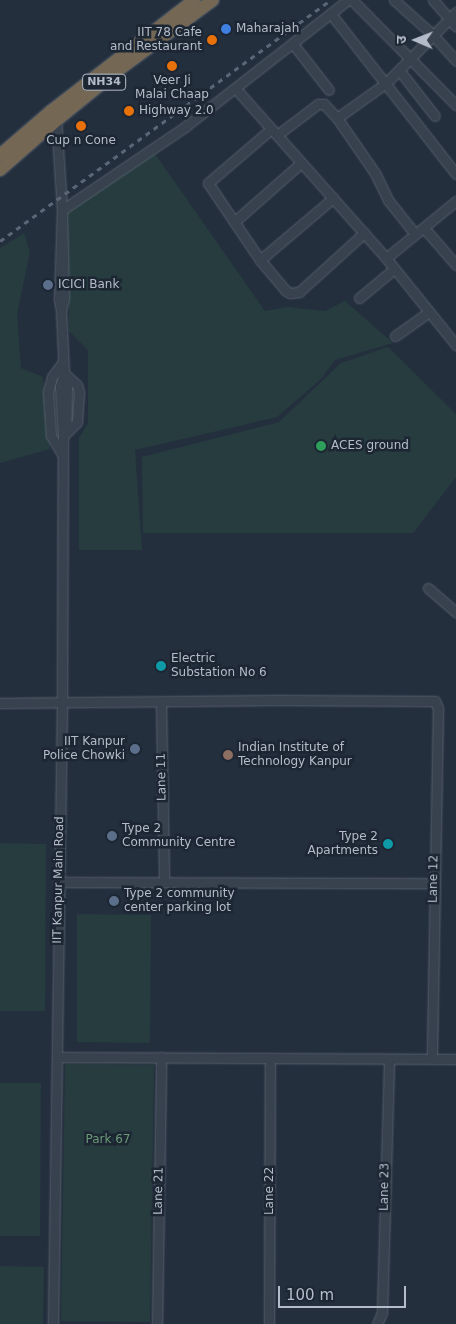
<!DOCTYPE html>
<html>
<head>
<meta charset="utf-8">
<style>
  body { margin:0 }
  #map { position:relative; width:456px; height:1324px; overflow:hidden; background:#242f3e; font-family:"DejaVu Sans","Noto Sans Devanagari",sans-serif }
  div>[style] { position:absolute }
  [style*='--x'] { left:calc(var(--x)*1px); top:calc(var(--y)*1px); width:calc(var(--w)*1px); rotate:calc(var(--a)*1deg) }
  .green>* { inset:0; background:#263c3f }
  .roads { filter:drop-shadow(0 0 1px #565f6c) drop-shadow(0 0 1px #565f6c) }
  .minor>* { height:9px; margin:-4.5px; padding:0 4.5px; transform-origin:4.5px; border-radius:4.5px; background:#38414e }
  .highway>* { height:12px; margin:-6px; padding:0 6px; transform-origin:6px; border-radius:6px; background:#746855 }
  .rail>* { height:2.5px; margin-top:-1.25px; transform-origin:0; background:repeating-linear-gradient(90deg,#5a6575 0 5px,transparent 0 10px) }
  .dots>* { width:14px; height:14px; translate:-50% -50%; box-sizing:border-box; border:2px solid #1d2633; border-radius:50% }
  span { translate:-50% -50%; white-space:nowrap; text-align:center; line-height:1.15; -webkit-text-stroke:5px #1d2633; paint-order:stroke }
  .shield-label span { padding:1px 4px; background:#1d2633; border:1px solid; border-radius:4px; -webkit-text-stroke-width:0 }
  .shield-label { font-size:11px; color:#b4bcc9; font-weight:700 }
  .poi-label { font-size:12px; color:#b4bcc9 }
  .left { translate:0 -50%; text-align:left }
  .right { translate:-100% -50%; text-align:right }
  .street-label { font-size:12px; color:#b4bcc9 }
  .park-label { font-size:12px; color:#6b9a76 }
  .north { position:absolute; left:391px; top:15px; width:50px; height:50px; -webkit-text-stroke:4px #1d2633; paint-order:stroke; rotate:271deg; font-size:14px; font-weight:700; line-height:20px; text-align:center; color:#b4bcc9 }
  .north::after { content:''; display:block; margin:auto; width:18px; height:22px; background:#b4bcc9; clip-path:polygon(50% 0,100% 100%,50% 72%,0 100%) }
  .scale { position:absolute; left:278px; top:1286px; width:128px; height:22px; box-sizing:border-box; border:2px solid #b4bcc9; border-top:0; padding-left:6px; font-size:15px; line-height:18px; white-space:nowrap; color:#b4bcc9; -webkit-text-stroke:4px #1d2633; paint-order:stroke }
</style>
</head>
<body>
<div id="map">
  <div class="green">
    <div style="clip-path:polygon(153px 151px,265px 311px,287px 307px,325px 311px,345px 301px,393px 343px,335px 360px,321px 379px,277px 417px,135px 450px,142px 550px,79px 550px,79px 438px,88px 423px,88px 350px,69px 331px,67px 207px)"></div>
    <div style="clip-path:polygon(24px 233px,30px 252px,17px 314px,21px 368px,43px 377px,50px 449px,0 463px,0 248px)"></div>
    <div style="clip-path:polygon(388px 347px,456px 414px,456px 477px,413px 533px,143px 533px,142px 457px,279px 422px,341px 363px)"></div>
    <div style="clip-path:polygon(0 843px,46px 844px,45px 1011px,0 1011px)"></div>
    <div style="clip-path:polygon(77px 914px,151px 915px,150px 1043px,77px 1042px)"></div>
    <div style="clip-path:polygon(65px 1064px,154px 1065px,150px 1322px,61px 1321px)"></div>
    <div style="clip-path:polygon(0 1083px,41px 1083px,40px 1236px,0 1236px)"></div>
    <div style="clip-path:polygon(0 1266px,44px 1267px,43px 1324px,0 1324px)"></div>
  </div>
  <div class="roads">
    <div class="minor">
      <div style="--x:352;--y:0;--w:148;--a:45.3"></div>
      <div style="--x:394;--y:0;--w:51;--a:41.8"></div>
      <div style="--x:432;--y:34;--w:36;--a:48"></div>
      <div style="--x:433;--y:0;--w:35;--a:49"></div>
      <div style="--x:331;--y:14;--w:203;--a:52"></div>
      <div style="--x:293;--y:44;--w:58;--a:52"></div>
      <div style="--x:399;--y:70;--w:58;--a:52"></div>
      <div style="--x:236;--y:89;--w:226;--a:48.4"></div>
      <div style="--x:386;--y:258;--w:112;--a:51.2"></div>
      <div style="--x:56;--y:117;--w:93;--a:86.3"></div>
      <div style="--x:62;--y:210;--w:89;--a:91.9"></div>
      <div style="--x:59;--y:299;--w:11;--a:80"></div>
      <div style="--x:61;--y:310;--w:12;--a:-76"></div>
      <div style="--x:64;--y:298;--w:84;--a:-91.4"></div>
      <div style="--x:337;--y:118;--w:60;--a:-35.5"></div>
      <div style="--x:386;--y:83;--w:100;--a:-45.4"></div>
      <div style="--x:271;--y:129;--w:83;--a:139.4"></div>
      <div style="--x:208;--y:183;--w:93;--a:56"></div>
      <div style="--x:260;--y:260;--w:40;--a:50"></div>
      <div style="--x:286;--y:291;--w:4;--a:27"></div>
      <div style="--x:290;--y:293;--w:9;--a:-6"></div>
      <div style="--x:299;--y:292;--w:88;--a:-42.2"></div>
      <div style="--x:277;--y:135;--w:51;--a:-37.1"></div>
      <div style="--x:318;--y:104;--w:6;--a:0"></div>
      <div style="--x:324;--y:104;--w:19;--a:47"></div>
      <div style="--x:337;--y:118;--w:67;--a:55.4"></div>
      <div style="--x:375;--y:173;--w:30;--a:64"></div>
      <div style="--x:388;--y:200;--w:43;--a:51.5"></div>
      <div style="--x:62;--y:210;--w:150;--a:-34.1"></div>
      <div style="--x:186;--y:126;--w:205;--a:-37.9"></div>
      <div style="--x:234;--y:222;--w:89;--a:-41.4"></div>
      <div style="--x:424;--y:228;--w:49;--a:49.1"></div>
      <div style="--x:386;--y:258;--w:90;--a:-39.2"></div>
      <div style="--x:260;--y:260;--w:96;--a:-40.3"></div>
      <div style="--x:359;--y:298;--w:45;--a:-39.6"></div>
      <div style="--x:61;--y:310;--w:63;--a:87.3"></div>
      <div style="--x:64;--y:373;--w:18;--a:43"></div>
      <div style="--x:77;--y:385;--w:7;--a:74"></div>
      <div style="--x:79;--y:392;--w:30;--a:94"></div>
      <div style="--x:77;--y:422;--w:17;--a:135"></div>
      <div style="--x:395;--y:336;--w:42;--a:-35.2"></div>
      <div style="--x:62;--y:454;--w:21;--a:-121"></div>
      <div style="--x:51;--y:436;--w:44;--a:-93.9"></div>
      <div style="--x:48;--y:392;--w:16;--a:-75"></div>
      <div style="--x:52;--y:377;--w:19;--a:-54"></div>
      <div style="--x:428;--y:588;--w:37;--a:41"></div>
      <div style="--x:161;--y:702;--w:180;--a:89"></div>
      <div style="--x:0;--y:703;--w:277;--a:-0.6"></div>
      <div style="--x:277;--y:700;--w:158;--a:0.4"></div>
      <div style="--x:435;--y:701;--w:8;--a:67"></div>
      <div style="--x:438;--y:708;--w:351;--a:91"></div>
      <div style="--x:58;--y:882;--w:375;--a:0.2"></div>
      <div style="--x:57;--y:1057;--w:399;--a:0.3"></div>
      <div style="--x:53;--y:1324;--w:622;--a:-89.17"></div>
      <div style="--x:62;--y:702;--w:266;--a:-89.8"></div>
      <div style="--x:63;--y:436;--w:50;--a:-93.4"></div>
      <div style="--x:60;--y:386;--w:14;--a:-73"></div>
      <div style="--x:64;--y:373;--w:14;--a:78"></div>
      <div style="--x:67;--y:387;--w:39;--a:91"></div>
      <div style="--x:66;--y:426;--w:10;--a:107"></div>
      <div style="--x:157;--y:1324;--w:267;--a:-89.1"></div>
      <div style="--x:269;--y:1324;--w:266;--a:-89.8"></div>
      <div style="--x:377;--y:1324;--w:12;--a:-66"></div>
      <div style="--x:382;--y:1313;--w:253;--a:-88.4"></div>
    </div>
    <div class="highway">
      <div style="--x:0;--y:155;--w:67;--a:-40.8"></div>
      <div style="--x:51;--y:111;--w:181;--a:-37.8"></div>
      <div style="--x:0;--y:170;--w:77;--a:-41.3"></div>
      <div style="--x:58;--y:119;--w:76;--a:-39.1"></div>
      <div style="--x:117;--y:71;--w:119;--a:-36.5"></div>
    </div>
  </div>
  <div class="rail">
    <div style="--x:0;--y:241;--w:409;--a:-36.1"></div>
  </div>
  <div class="dots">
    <div style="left:226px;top:29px;background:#3f7fe0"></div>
    <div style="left:212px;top:40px;background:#e8710a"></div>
    <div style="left:172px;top:66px;background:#e8710a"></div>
    <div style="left:129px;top:111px;background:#e8710a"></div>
    <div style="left:81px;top:126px;background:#e8710a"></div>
    <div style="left:48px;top:285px;background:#5c6f8a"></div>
    <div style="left:321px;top:446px;background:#2e9e5b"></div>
    <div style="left:161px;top:666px;background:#0f9aa8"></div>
    <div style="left:135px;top:749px;background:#5c6f8a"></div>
    <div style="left:228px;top:755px;background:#8d6e63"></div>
    <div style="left:112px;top:836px;background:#5c6f8a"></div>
    <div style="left:388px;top:844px;background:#0f9aa8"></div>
    <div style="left:114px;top:901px;background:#5c6f8a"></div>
  </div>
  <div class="shield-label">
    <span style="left:104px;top:82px">NH34</span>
  </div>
  <div class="poi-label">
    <span class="left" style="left:236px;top:29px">Maharajah</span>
    <span class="right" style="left:202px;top:40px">IIT 78 Cafe<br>and Restaurant</span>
    <span style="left:172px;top:88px">Veer Ji<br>Malai Chaap</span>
    <span class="left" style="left:139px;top:111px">Highway 2.0</span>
    <span style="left:81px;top:141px">Cup n Cone</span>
    <span class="left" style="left:58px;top:285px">ICICI Bank</span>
    <span class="left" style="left:331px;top:446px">ACES ground</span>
    <span class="left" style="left:171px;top:666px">Electric<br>Substation No 6</span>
    <span class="right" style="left:125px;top:749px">IIT Kanpur<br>Police Chowki</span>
    <span class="left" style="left:238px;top:755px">Indian Institute of<br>Technology Kanpur</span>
    <span class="left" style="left:122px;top:836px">Type 2<br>Community Centre</span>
    <span class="right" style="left:378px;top:844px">Type 2<br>Apartments</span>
    <span class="left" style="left:124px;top:901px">Type 2 community<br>center parking lot</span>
  </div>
  <div class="street-label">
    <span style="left:162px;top:777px;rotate:-91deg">Lane 11</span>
    <span style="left:434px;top:879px;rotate:-89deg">Lane 12</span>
    <span style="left:59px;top:880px;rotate:-89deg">IIT Kanpur Main Road</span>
    <span style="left:385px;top:1187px;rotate:-89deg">Lane 23</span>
    <span style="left:159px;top:1191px;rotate:-89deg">Lane 21</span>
    <span style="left:270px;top:1191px;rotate:-90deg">Lane 22</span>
  </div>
  <div class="park-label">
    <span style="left:108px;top:1140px">Park 67</span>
  </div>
  <div class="north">उ</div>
  <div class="scale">100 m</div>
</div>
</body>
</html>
